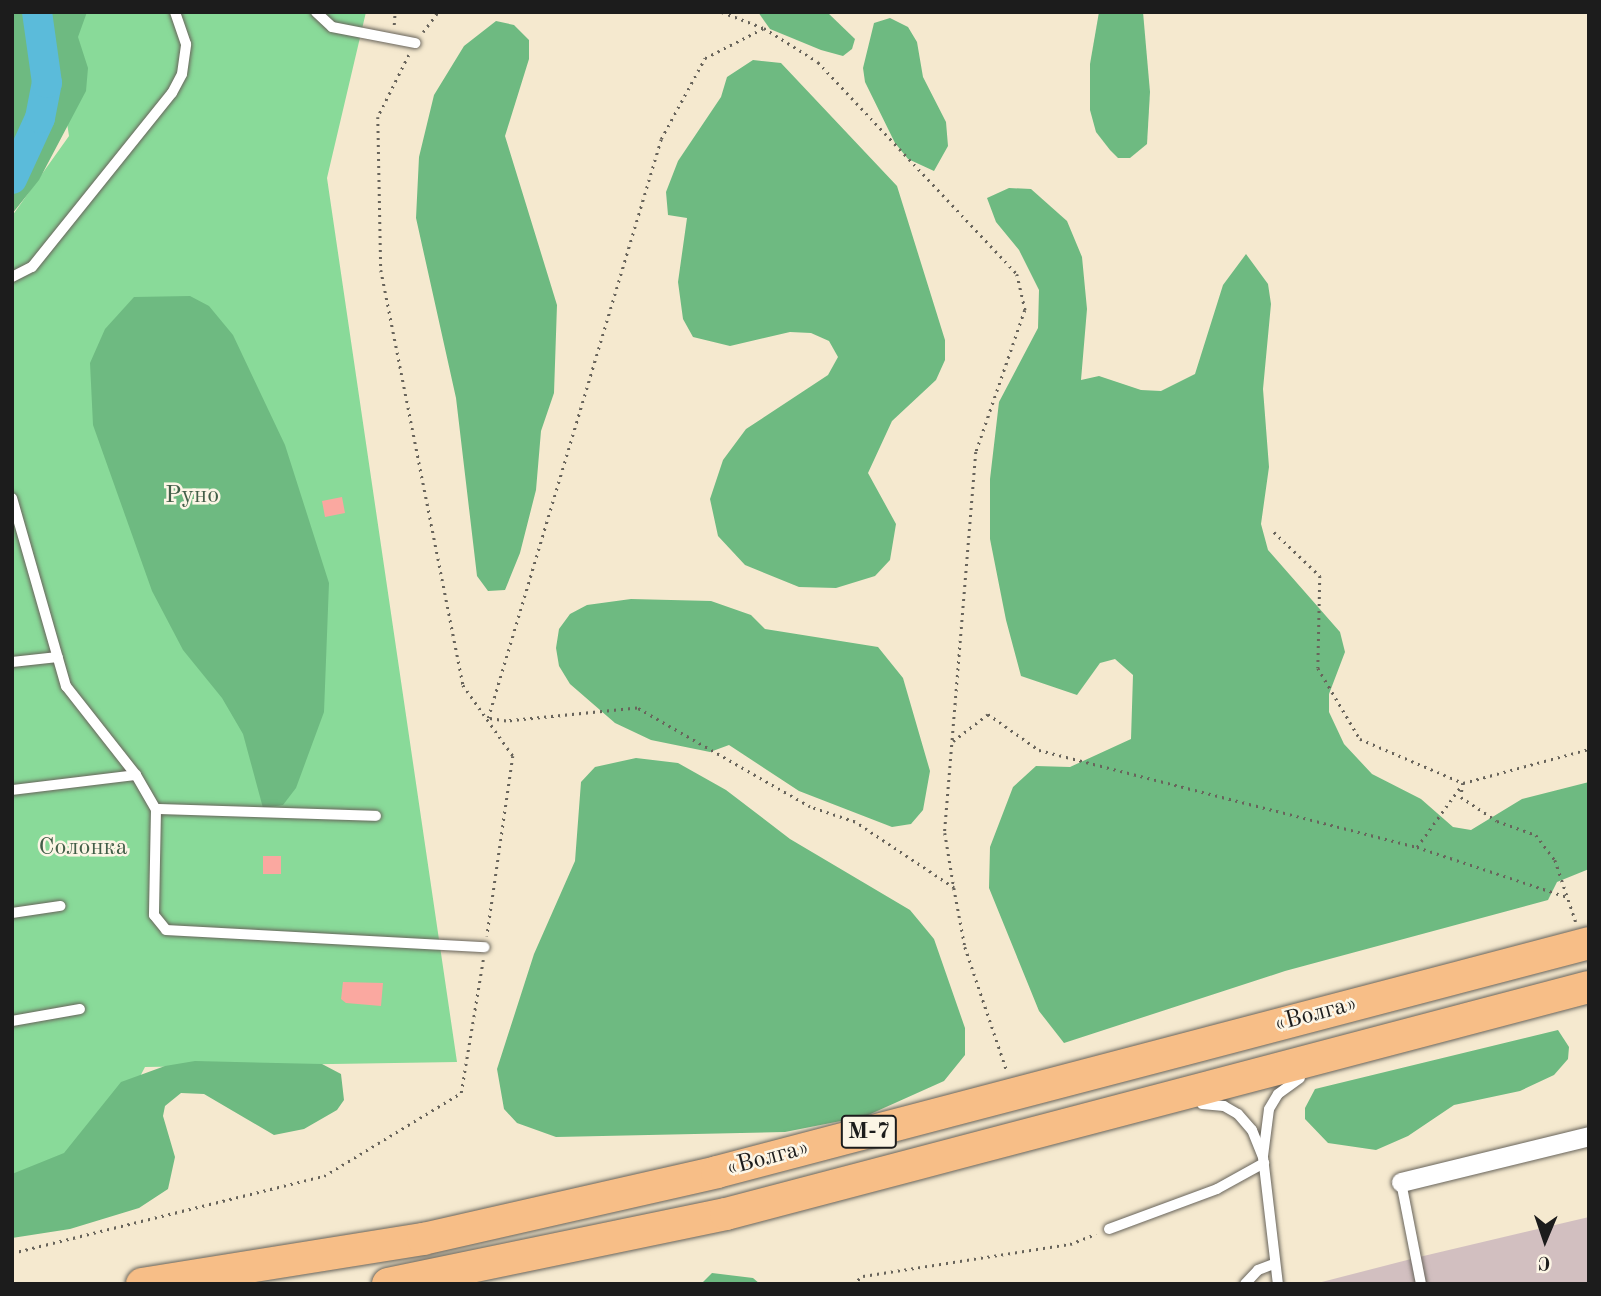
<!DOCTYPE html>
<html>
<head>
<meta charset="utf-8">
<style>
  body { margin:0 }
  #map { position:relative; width:1601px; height:1296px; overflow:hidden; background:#f5e9cf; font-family:"Old Standard TT",serif }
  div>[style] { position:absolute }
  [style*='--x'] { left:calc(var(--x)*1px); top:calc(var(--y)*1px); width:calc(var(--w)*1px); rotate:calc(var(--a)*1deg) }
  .industrial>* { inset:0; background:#d2bfc0 }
  .green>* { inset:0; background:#89da99 }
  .forest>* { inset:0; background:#6eba81 }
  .river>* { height:30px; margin:-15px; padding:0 15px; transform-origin:15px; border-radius:15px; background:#5bbbda }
  .building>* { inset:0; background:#faa8a0 }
  .path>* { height:2.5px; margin-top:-1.25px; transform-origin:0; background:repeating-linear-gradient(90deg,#68645b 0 2px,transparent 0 7px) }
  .roads { filter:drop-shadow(0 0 2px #68645b) drop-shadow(0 0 2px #68645b) }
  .service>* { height:10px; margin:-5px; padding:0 5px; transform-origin:5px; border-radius:5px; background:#fff }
  .minor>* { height:19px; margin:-9.5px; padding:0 9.5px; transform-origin:9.5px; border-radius:9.5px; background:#fff }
  .trunk>* { height:32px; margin:-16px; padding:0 16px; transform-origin:16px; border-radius:16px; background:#f7be87 }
  span { translate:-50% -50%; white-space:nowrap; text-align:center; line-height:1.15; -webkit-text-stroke:5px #fcf5e5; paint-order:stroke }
  .shield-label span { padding:2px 5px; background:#fcf5e5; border:2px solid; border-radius:5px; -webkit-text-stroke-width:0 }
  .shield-label { font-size:23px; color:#1c1c1c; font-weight:700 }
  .park-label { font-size:24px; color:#425e48 }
  .street-label { font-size:24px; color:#1c1c1c }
  .frame { position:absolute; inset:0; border:14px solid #1c1c1c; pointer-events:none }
  .north { position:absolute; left:1510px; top:1205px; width:70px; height:70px; -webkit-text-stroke:5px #fcf5e5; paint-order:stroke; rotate:182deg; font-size:19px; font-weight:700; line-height:28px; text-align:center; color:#1c1c1c }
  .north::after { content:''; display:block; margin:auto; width:24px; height:32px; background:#1c1c1c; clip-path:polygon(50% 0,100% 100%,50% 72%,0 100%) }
</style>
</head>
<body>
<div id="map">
  <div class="industrial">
    <div style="clip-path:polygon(1589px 1217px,1589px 1284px,1314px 1284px,1415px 1258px)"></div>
  </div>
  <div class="green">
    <div style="clip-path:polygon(50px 12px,366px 12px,327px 178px,457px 1062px,145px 1067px,83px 1186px,12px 1194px,12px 216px,69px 136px)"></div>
  </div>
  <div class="forest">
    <div style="clip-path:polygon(12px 12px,87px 12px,78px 37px,88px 68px,86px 91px,39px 180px,12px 214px)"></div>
    <div style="clip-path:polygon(758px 12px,827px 12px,855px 39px,852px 49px,843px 56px,821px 50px,770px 29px)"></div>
    <div style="clip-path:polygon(1099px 12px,1143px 12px,1150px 92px,1147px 144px,1130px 158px,1118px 158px,1110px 150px,1096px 132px,1090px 110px,1090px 64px)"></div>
    <div style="clip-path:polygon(890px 18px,908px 27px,917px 42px,923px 77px,946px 122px,948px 146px,934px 171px,908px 159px,895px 143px,865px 82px,863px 68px,874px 23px)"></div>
    <div style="clip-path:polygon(496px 21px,514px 25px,529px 40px,529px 59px,505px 136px,557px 305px,554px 393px,541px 431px,536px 490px,520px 553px,505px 590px,488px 591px,477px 576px,456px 398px,416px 218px,419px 157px,434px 95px,464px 46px)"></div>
    <div style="clip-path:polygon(753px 60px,781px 63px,897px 186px,945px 340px,945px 360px,936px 380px,892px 421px,868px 473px,896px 524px,890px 560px,875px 576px,836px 588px,799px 587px,745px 565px,718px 536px,710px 499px,723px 460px,746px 429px,828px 375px,838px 357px,829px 341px,811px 333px,790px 332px,730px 346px,693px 337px,683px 319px,678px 282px,687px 218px,668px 215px,666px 192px,678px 161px,721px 97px,727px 77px)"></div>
    <div style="clip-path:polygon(1009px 188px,1031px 189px,1067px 221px,1082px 257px,1087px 309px,1081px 380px,1099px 376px,1141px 390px,1161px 391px,1195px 374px,1223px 285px,1246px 254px,1268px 284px,1271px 304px,1263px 389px,1269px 467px,1261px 524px,1268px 550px,1340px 632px,1345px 652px,1329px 694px,1329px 712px,1344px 744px,1372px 774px,1421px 799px,1453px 827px,1471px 830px,1522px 799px,1589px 782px,1589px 869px,1557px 882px,1548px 900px,1285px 971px,1064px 1043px,1039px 1011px,989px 888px,990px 847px,1013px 787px,1036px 766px,1070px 767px,1131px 739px,1133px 675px,1115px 659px,1100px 663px,1077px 695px,1021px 676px,1006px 620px,990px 539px,990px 479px,999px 402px,1038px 328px,1039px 290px,1019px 250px,996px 222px,987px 198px)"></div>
    <div style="clip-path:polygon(190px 296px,209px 306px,233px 335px,285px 445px,329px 583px,324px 712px,296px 788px,283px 805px,263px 808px,243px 734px,222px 698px,183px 650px,152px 591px,93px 425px,90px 363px,105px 329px,134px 297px)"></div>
    <div style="clip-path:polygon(631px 599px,711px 601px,751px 615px,765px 629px,878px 647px,903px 678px,930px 771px,923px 810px,911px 824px,892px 827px,799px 791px,729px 745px,710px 752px,651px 740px,615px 723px,570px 684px,559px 666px,556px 648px,559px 629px,570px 614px,587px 605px)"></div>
    <div style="clip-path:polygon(636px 758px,678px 763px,726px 790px,790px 839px,910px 910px,934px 939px,965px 1028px,965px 1055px,944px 1081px,866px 1116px,785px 1132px,556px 1137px,517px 1123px,504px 1109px,497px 1069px,534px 954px,575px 861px,581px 782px,595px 767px)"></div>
    <div style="clip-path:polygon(1558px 1030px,1569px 1047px,1568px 1059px,1554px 1075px,1520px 1091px,1454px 1105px,1408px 1136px,1376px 1150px,1328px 1143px,1305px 1119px,1305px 1108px,1315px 1089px)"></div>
    <div style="clip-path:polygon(195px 1061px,322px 1064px,341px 1074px,344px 1100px,337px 1110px,304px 1129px,274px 1135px,204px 1094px,181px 1093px,165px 1106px,163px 1116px,175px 1157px,168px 1189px,139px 1208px,70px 1229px,12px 1238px,12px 1174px,64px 1153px,121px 1082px,165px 1066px)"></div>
    <div style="clip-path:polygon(712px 1273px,753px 1278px,760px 1284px,701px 1284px)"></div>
  </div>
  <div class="river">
    <div style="--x:12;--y:179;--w:67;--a:-65.3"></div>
    <div style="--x:40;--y:118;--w:36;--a:-79"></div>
    <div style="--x:47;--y:83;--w:72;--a:-98"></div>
  </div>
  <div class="building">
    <div style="clip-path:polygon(342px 497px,345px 513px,325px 517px,322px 501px)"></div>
    <div style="clip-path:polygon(263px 856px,281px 856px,281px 874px,263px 874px)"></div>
    <div style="clip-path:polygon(343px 982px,383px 983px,381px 1006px,346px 1003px,341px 999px)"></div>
  </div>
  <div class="path">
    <div style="--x:722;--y:12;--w:45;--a:20.9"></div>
    <div style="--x:394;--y:25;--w:13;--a:-86"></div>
    <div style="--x:423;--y:32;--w:25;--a:-53"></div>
    <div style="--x:409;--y:55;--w:69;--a:116.6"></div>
    <div style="--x:378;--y:117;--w:153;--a:88.9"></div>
    <div style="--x:381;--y:270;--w:423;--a:78.8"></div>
    <div style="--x:463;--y:685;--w:87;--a:54.8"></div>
    <div style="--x:513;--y:756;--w:182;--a:98.2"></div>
    <div style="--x:1274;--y:532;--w:64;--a:43.7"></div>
    <div style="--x:1320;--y:576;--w:92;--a:91.2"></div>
    <div style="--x:1318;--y:668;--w:82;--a:59.4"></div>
    <div style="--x:1360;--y:739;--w:112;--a:23.1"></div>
    <div style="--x:1463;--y:783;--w:131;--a:-15.1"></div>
    <div style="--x:953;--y:741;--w:44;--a:-37.6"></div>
    <div style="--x:988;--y:714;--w:62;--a:35.2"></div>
    <div style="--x:1039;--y:750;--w:390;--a:14.4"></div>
    <div style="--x:1417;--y:847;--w:158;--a:18.4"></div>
    <div style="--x:1463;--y:783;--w:14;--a:98"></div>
    <div style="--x:1461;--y:797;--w:43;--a:33.7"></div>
    <div style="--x:1497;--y:821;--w:41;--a:19.7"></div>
    <div style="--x:1536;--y:835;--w:31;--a:53"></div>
    <div style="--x:1555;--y:860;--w:65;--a:71.3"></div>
    <div style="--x:1417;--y:847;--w:75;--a:-54.2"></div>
    <div style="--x:954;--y:888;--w:119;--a:-146.3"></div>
    <div style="--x:855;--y:822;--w:47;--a:-161.6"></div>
    <div style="--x:810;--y:807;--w:199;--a:-150.2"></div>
    <div style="--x:637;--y:708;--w:132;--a:174.3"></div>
    <div style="--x:506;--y:721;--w:18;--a:-171"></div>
    <div style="--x:488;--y:718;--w:604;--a:-73.36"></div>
    <div style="--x:661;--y:139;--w:92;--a:-61.5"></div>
    <div style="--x:705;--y:58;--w:66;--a:-27"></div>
    <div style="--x:764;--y:28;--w:64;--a:32.2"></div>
    <div style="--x:818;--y:62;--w:291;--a:46.8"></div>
    <div style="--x:1017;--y:274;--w:37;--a:77"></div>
    <div style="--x:1025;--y:310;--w:150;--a:109"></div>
    <div style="--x:976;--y:452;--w:382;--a:94.7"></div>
    <div style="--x:945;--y:833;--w:56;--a:80.7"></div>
    <div style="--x:954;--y:888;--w:60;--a:79.4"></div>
    <div style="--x:965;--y:947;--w:131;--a:71.3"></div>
    <div style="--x:12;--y:1253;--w:321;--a:-13.9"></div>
    <div style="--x:324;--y:1176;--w:160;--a:-31.2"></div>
    <div style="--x:461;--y:1093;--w:135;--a:-80.6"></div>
    <div style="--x:852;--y:1284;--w:14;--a:-36"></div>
    <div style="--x:863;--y:1276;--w:209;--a:-8.8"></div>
    <div style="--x:1070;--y:1244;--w:28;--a:-21"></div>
  </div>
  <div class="roads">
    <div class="service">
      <div style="--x:316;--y:12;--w:22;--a:43"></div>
      <div style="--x:332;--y:27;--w:85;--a:10.9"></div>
      <div style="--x:12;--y:277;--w:22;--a:-27"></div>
      <div style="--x:32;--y:267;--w:223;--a:-51.2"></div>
      <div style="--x:172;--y:93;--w:21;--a:-62"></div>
      <div style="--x:182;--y:74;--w:30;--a:-82"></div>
      <div style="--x:186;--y:44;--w:34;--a:-109"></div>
      <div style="--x:12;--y:498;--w:196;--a:74"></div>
      <div style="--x:66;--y:686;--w:113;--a:51.8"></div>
      <div style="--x:136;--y:775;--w:39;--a:60"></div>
      <div style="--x:156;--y:809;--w:106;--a:91.1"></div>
      <div style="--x:154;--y:915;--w:19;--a:51"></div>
      <div style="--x:166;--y:930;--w:319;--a:3.1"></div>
      <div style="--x:12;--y:662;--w:46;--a:-6.2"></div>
      <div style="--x:12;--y:790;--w:125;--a:-6.9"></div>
      <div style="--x:156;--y:809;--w:220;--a:1.8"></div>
      <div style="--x:12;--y:913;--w:49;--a:-8.3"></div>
      <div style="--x:12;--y:1021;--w:69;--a:-10"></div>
      <div style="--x:1202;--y:1104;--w:22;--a:5"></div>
      <div style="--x:1224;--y:1106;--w:16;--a:30"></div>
      <div style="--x:1238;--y:1114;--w:21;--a:49"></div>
      <div style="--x:1252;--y:1130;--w:29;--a:68"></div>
      <div style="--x:1263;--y:1157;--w:128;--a:83.3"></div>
      <div style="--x:1263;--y:1156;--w:47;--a:-82.7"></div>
      <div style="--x:1269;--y:1109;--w:17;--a:-59"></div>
      <div style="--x:1278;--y:1094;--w:27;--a:-36"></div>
      <div style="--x:1401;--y:1182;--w:104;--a:78.9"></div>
      <div style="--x:1109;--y:1229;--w:115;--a:-20.3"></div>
      <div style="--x:1217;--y:1189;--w:54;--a:-29"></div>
      <div style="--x:1245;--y:1284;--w:19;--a:-47"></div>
      <div style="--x:1258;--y:1270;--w:17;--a:-21"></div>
    </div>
    <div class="minor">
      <div style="--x:1401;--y:1182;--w:194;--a:-13.7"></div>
    </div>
    <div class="trunk">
      <div style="--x:142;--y:1284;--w:285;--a:-9.1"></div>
      <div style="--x:423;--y:1239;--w:302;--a:-12.8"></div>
      <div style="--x:717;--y:1172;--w:902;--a:-14.71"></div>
      <div style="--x:388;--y:1284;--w:345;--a:-11.7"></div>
      <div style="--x:726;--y:1214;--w:892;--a:-14.74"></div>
    </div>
  </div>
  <div class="shield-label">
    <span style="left:869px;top:1132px">М-7</span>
  </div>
  <div class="park-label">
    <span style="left:192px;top:497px">Руно</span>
    <span style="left:83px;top:849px">Солонка</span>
  </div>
  <div class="street-label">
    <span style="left:1316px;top:1015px;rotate:-15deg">«Волга»</span>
    <span style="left:768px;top:1159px;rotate:-15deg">«Волга»</span>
  </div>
  <div class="frame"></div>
  <div class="north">С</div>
</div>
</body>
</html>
